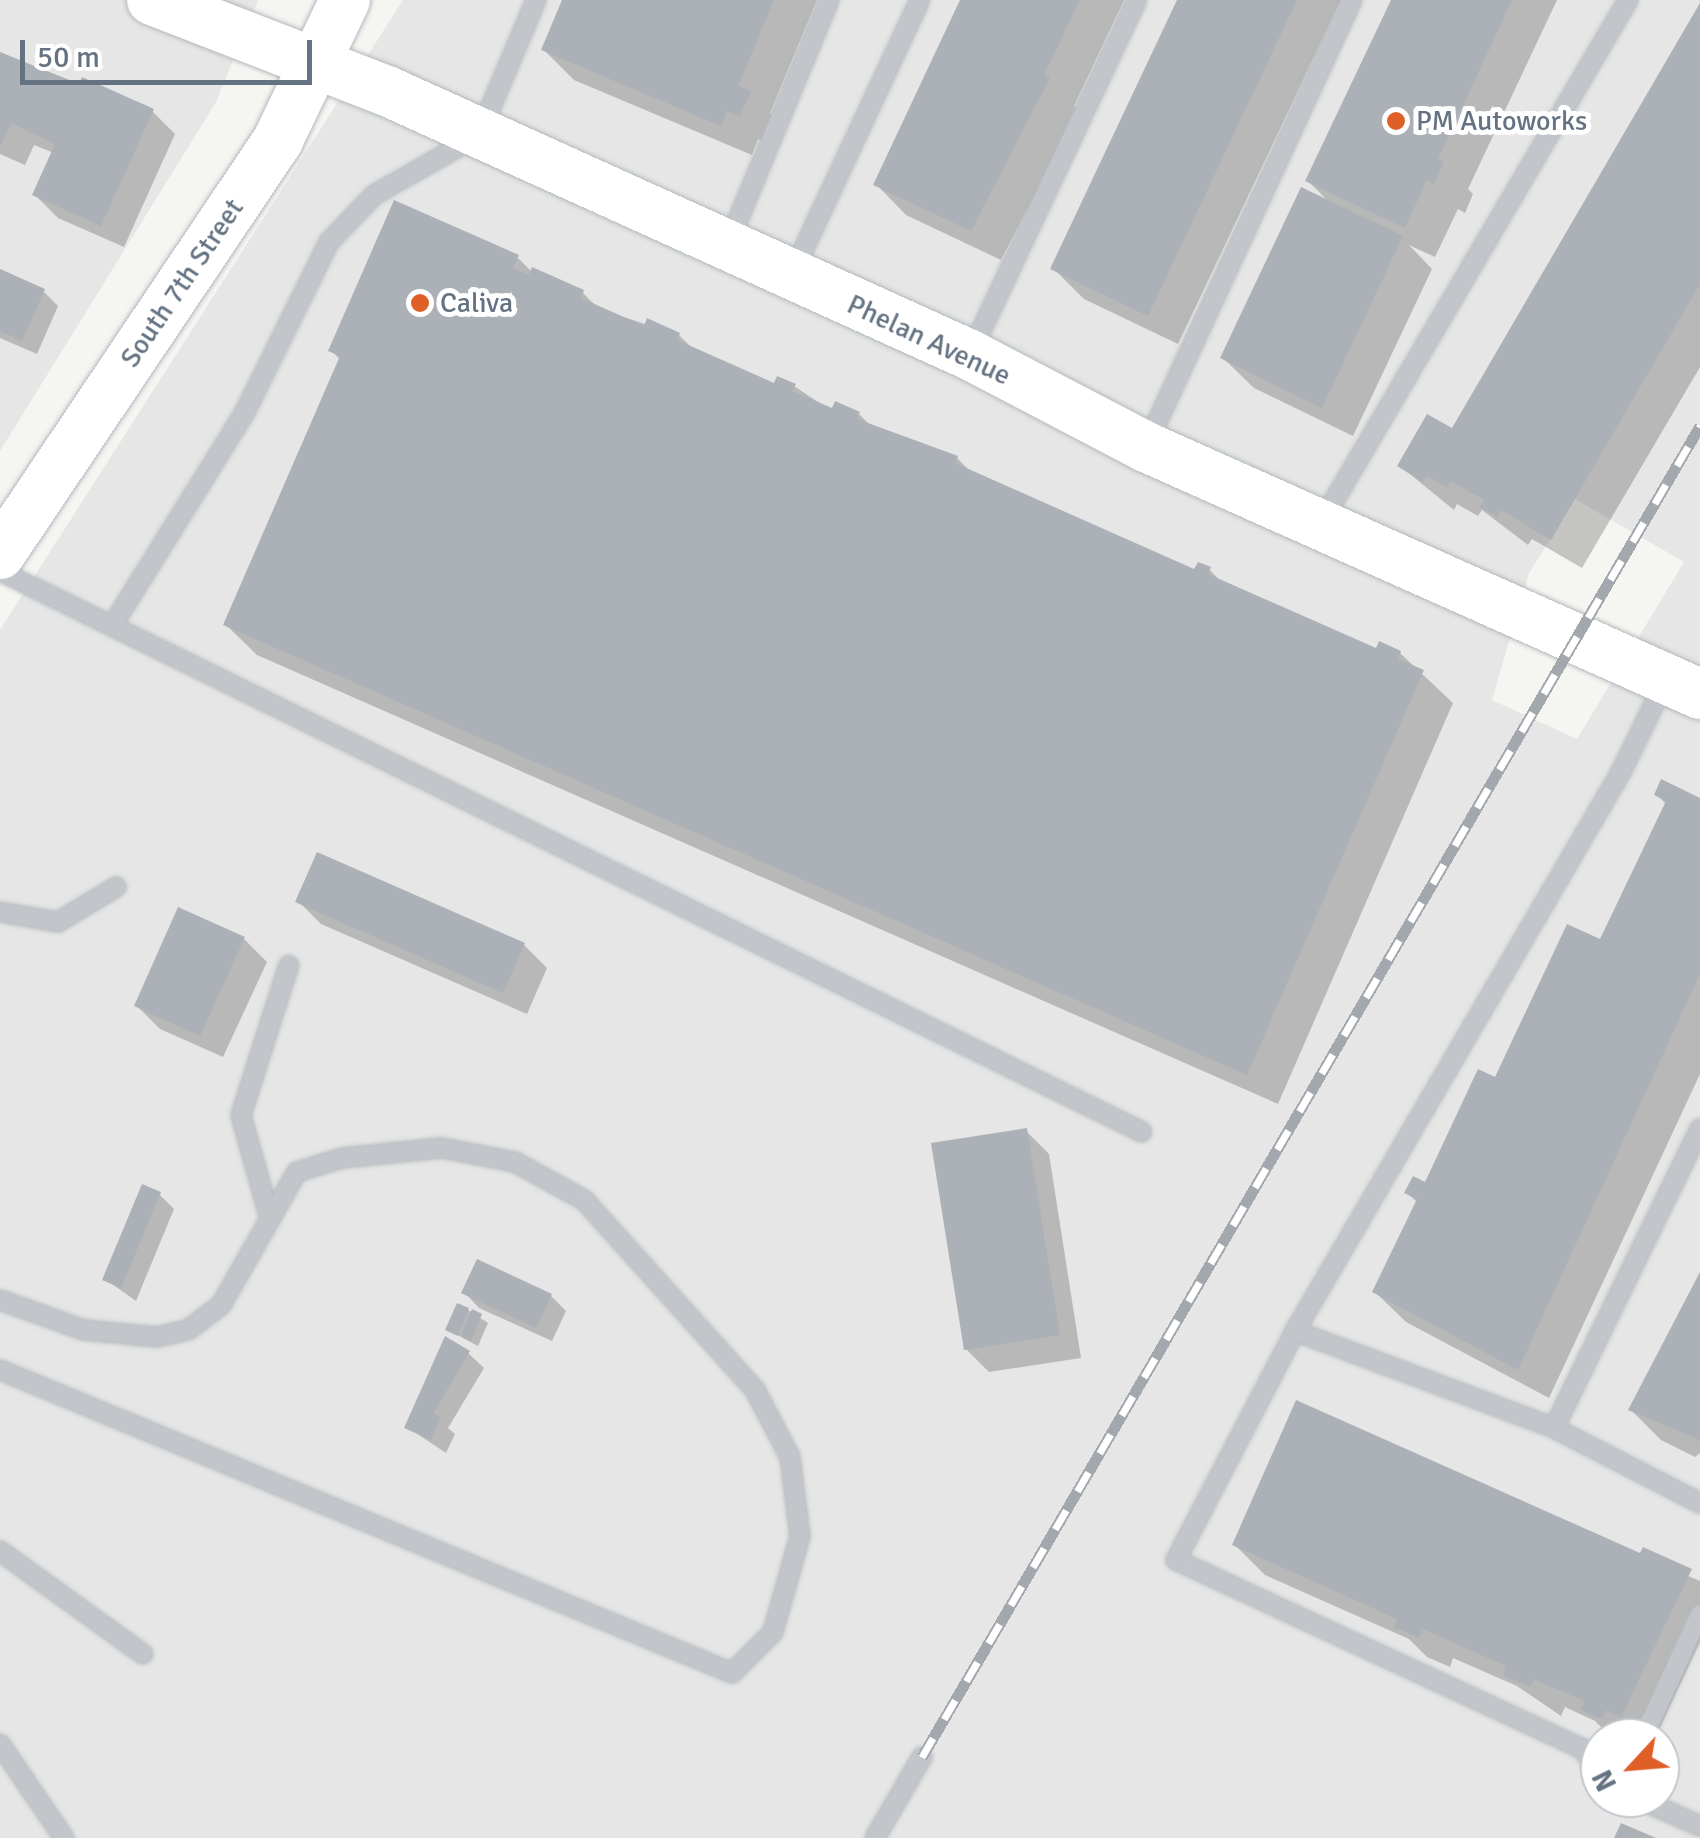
<!DOCTYPE html>
<html>
<head>
<meta charset="utf-8">
<style>
  body { margin:0 }
  #map { position:relative; width:1700px; height:1838px; overflow:hidden; background:#f5f5f1; font-family:Signika,sans-serif }
  div>[style] { position:absolute }
  [style*='--x'] { left:calc(var(--x)*1px); top:calc(var(--y)*1px); width:calc(var(--w)*1px); rotate:calc(var(--a)*1deg) }
  .built>* { inset:0; background:#e5e6e5 }
  .shadow>* { inset:0; background:#0003 }
  .building>* { inset:0; background:#abb1b7 }
  .roads { filter:drop-shadow(0 0 2px #b4b9be) drop-shadow(0 0 2px #b4b9be) }
  .lane>* { height:18px; margin:-9px; padding:0 9px; transform-origin:9px; border-radius:9px; background:#c2c5c9 }
  .secondary>* { height:50px; margin:-25px; padding:0 25px; transform-origin:25px; border-radius:25px; background:#fff }
  .rail>* { height:11px; margin-top:-5.5px; transform-origin:0; background:repeating-linear-gradient(90deg,#fff 0 22px,#a3a8ae 0 44px); box-sizing:border-box; border-block:2px solid #a3a8ae }
  .dots>* { width:28px; height:28px; translate:-50% -50%; box-sizing:border-box; border:5px solid #fff; border-radius:50% }
  span { translate:-50% -50%; white-space:nowrap; text-align:center; line-height:1.15; -webkit-text-stroke:10px #fff; paint-order:stroke }
  .poi-label { font-size:28px; color:#647282 }
  .left { translate:0 -50%; text-align:left }
  .street-label { font-size:28px; color:#647282 }
  .north { position:absolute; left:1580px; top:1718px; width:100px; height:100px; box-sizing:border-box; background:#fff; border:2px solid #c1c7cd; border-radius:50%; rotate:244deg; font-size:28px; font-weight:700; line-height:40px; text-align:center; color:#647282 }
  .north::after { content:''; display:block; margin:auto; width:35px; height:45px; background:#df6027; clip-path:polygon(50% 0,100% 100%,50% 72%,0 100%) }
  .scale { position:absolute; left:20px; top:40px; width:292px; height:45px; box-sizing:border-box; border:5px solid #647282; border-top:0; padding-left:12px; font-size:30px; line-height:35px; white-space:nowrap; color:#647282; -webkit-text-stroke:8px #fff; paint-order:stroke }
</style>
</head>
<body>
<div id="map">
  <div class="built">
    <div style="clip-path:polygon(0 0,258px 0,216px 102px,0 451px)"></div>
    <div style="clip-path:polygon(evenodd,403px 0,1700px 0,1700px 1838px,0 1838px,0 630px,403px 0,1575px 499px,1684px 562px,1577px 739px,1492px 700px,1529px 573px,1575px 499px,403px 0,1600px 1738px,1660px 1738px,1660px 1798px,1600px 1798px,1600px 1738px)"></div>
  </div>
  <div class="shadow">
    <div style="clip-path:polygon(565px 0,817px 0,770px 113px,780px 123px,771px 145px,758px 139px,752px 155px,574px 80px,544px 50px)"></div>
    <div style="clip-path:polygon(963px 0,1124px 0,1074px 106px,1079px 110px,1001px 260px,906px 215px,876px 184px)"></div>
    <div style="clip-path:polygon(1180px 0,1341px 0,1178px 344px,1084px 299px,1053px 268px)"></div>
    <div style="clip-path:polygon(1394px 0,1557px 0,1468px 189px,1473px 194px,1465px 213px,1458px 209px,1435px 257px,1409px 245px,1432px 269px,1353px 436px,1254px 388px,1223px 358px,1331px 204px,1308px 181px)"></div>
    <div style="clip-path:polygon(1700px 8px,1700px 367px,1582px 568px,1532px 539px,1528px 545px,1482px 510px,1478px 516px,1457px 504px,1454px 510px,1400px 466px,1453px 432px)"></div>
    <div style="clip-path:polygon(0 54px,152px 111px,175px 134px,124px 247px,58px 218px,35px 195px,54px 153px,34px 145px,25px 165px,0 154px)"></div>
    <div style="clip-path:polygon(517px 257px,533px 273px,583px 293px,599px 309px,679px 335px,695px 351px,775px 386px,794px 386px,833px 412px,859px 414px,872px 427px,957px 458px,972px 473px,1195px 572px,1209px 569px,1224px 585px,1377px 652px,1400px 653px,1453px 703px,1278px 1104px,257px 655px,226px 625px,341px 361px,331px 350px)"></div>
    <div style="clip-path:polygon(0 272px,43px 291px,58px 306px,37px 354px,0 338px)"></div>
    <div style="clip-path:polygon(1657px 795px,1700px 799px,1700px 1074px,1549px 1398px,1406px 1322px,1375px 1292px,1418px 1203px,1407px 1193px,1426px 1185px,1601px 942px,1667px 805px)"></div>
    <div style="clip-path:polygon(298px 901px,524px 945px,547px 968px,527px 1014px,321px 924px)"></div>
    <div style="clip-path:polygon(244px 939px,267px 962px,223px 1057px,160px 1029px,137px 1006px)"></div>
    <div style="clip-path:polygon(1026px 1131px,1049px 1154px,1081px 1358px,989px 1372px,966px 1349px)"></div>
    <div style="clip-path:polygon(159px 1194px,174px 1209px,136px 1301px,105px 1279px)"></div>
    <div style="clip-path:polygon(1700px 1275px,1700px 1453px,1695px 1457px,1661px 1440px,1631px 1410px)"></div>
    <div style="clip-path:polygon(464px 1292px,551px 1296px,566px 1311px,552px 1341px,479px 1308px)"></div>
    <div style="clip-path:polygon(468px 1310px,488px 1323px,478px 1346px,448px 1330px)"></div>
    <div style="clip-path:polygon(468px 1353px,484px 1368px,448px 1428px,455px 1434px,446px 1453px,407px 1427px)"></div>
    <div style="clip-path:polygon(1235px 1545px,1641px 1556px,1700px 1581px,1700px 1642px,1655px 1738px,1612px 1738px,1595px 1721px,1565px 1707px,1561px 1716px,1517px 1686px,1453px 1658px,1450px 1667px,1427px 1657px,1409px 1639px,1265px 1575px)"></div>
  </div>
  <div class="building">
    <div style="clip-path:polygon(562px 0,774px 0,738px 86px,751px 91px,740px 116px,727px 111px,721px 126px,541px 50px)"></div>
    <div style="clip-path:polygon(960px 0,1080px 0,1044px 75px,1050px 78px,971px 231px,873px 185px)"></div>
    <div style="clip-path:polygon(1177px 0,1297px 0,1148px 316px,1050px 269px)"></div>
    <div style="clip-path:polygon(1391px 0,1512px 0,1438px 159px,1444px 162px,1434px 184px,1427px 180px,1405px 228px,1305px 181px)"></div>
    <div style="clip-path:polygon(1700px 3px,1700px 284px,1551px 540px,1501px 510px,1497px 517px,1480px 507px,1484px 500px,1451px 481px,1447px 488px,1426px 475px,1423px 482px,1397px 466px,1427px 414px,1452px 428px)"></div>
    <div style="clip-path:polygon(0 52px,79px 84px,82px 77px,154px 109px,101px 226px,32px 195px,55px 144px,11px 123px,0 146px)"></div>
    <div style="clip-path:polygon(1301px 187px,1403px 236px,1322px 408px,1220px 358px)"></div>
    <div style="clip-path:polygon(394px 200px,519px 255px,513px 268px,529px 275px,532px 267px,584px 290px,581px 298px,644px 326px,647px 318px,680px 333px,677px 340px,774px 383px,777px 376px,796px 384px,792px 391px,832px 408px,835px 401px,860px 412px,857px 419px,958px 456px,955px 463px,1194px 569px,1198px 562px,1211px 567px,1208px 574px,1376px 648px,1379px 641px,1401px 651px,1398px 659px,1424px 670px,1247px 1075px,223px 625px,340px 356px,328px 351px)"></div>
    <div style="clip-path:polygon(0 269px,45px 289px,22px 341px,0 331px)"></div>
    <div style="clip-path:polygon(1661px 779px,1700px 798px,1700px 974px,1518px 1370px,1372px 1292px,1417px 1199px,1404px 1193px,1413px 1176px,1425px 1182px,1478px 1069px,1495px 1077px,1567px 924px,1600px 939px,1666px 801px,1654px 795px)"></div>
    <div style="clip-path:polygon(317px 852px,525px 943px,503px 993px,295px 902px)"></div>
    <div style="clip-path:polygon(178px 907px,245px 937px,200px 1036px,134px 1006px)"></div>
    <div style="clip-path:polygon(1027px 1128px,1060px 1335px,964px 1350px,931px 1143px)"></div>
    <div style="clip-path:polygon(142px 1184px,161px 1192px,121px 1288px,102px 1280px)"></div>
    <div style="clip-path:polygon(477px 1259px,552px 1294px,536px 1328px,461px 1293px)"></div>
    <div style="clip-path:polygon(1700px 1272px,1700px 1440px,1628px 1410px)"></div>
    <div style="clip-path:polygon(457px 1303px,469px 1308px,458px 1336px,445px 1330px)"></div>
    <div style="clip-path:polygon(472px 1309px,482px 1314px,471px 1341px,461px 1336px)"></div>
    <div style="clip-path:polygon(445px 1336px,470px 1351px,433px 1414px,441px 1417px,431px 1440px,404px 1428px)"></div>
    <div style="clip-path:polygon(1296px 1400px,1640px 1553px,1643px 1547px,1692px 1569px,1621px 1717px,1606px 1710px,1602px 1719px,1580px 1710px,1584px 1701px,1534px 1679px,1530px 1687px,1503px 1675px,1506px 1666px,1423px 1629px,1419px 1638px,1394px 1627px,1397px 1619px,1232px 1545px)"></div>
    <div style="clip-path:polygon(1621px 1823px,1656px 1838px,1614px 1838px)"></div>
  </div>
  <div class="roads">
    <div class="lane">
      <div style="--x:728;--y:244;--w:264;--a:-67.5"></div>
      <div style="--x:793;--y:272;--w:300;--a:-65"></div>
      <div style="--x:971;--y:352;--w:389;--a:-64.8"></div>
      <div style="--x:1146;--y:446;--w:491;--a:-65.2"></div>
      <div style="--x:1322;--y:521;--w:604;--a:-59.57"></div>
      <div style="--x:0;--y:571;--w:1272;--a:26.16"></div>
      <div style="--x:112;--y:626;--w:250;--a:-58.1"></div>
      <div style="--x:244;--y:414;--w:192;--a:-63.7"></div>
      <div style="--x:329;--y:242;--w:65;--a:-46.2"></div>
      <div style="--x:374;--y:195;--w:121;--a:-29.7"></div>
      <div style="--x:479;--y:135;--w:147;--a:-67.1"></div>
      <div style="--x:0;--y:912;--w:59;--a:9.8"></div>
      <div style="--x:58;--y:922;--w:68;--a:-31.1"></div>
      <div style="--x:270;--y:1219;--w:108;--a:-105.6"></div>
      <div style="--x:241;--y:1115;--w:157;--a:-72.3"></div>
      <div style="--x:0;--y:1300;--w:89;--a:19.7"></div>
      <div style="--x:84;--y:1330;--w:73;--a:5.5"></div>
      <div style="--x:157;--y:1337;--w:32;--a:-13"></div>
      <div style="--x:188;--y:1330;--w:41;--a:-37.1"></div>
      <div style="--x:221;--y:1305;--w:153;--a:-60.3"></div>
      <div style="--x:297;--y:1172;--w:47;--a:-17.3"></div>
      <div style="--x:342;--y:1158;--w:100;--a:-5.7"></div>
      <div style="--x:442;--y:1148;--w:74;--a:10.9"></div>
      <div style="--x:515;--y:1162;--w:79;--a:28.8"></div>
      <div style="--x:584;--y:1200;--w:256;--a:48"></div>
      <div style="--x:755;--y:1390;--w:76;--a:62.4"></div>
      <div style="--x:790;--y:1457;--w:80;--a:82.8"></div>
      <div style="--x:800;--y:1536;--w:100;--a:105.7"></div>
      <div style="--x:773;--y:1632;--w:58;--a:135"></div>
      <div style="--x:732;--y:1673;--w:792;--a:-157.51"></div>
      <div style="--x:1295;--y:1331;--w:277;--a:20.5"></div>
      <div style="--x:1554;--y:1428;--w:333;--a:-64"></div>
      <div style="--x:1554;--y:1428;--w:164;--a:27.2"></div>
      <div style="--x:0;--y:1551;--w:176;--a:35.8"></div>
      <div style="--x:1643;--y:1738;--w:136;--a:-65.3"></div>
      <div style="--x:0;--y:1744;--w:114;--a:55.8"></div>
      <div style="--x:1600;--y:1774;--w:30;--a:-124"></div>
      <div style="--x:1583;--y:1749;--w:449;--a:-155.1"></div>
      <div style="--x:1176;--y:1560;--w:258;--a:-62.5"></div>
      <div style="--x:1295;--y:1331;--w:647;--a:-59.75"></div>
      <div style="--x:1621;--y:772;--w:102;--a:-63.9"></div>
      <div style="--x:1637;--y:1798;--w:69;--a:24"></div>
      <div style="--x:875;--y:1838;--w:94;--a:-59.9"></div>
    </div>
    <div class="secondary">
      <div style="--x:152;--y:0;--w:252;--a:21.2"></div>
      <div style="--x:387;--y:91;--w:640;--a:24.36"></div>
      <div style="--x:970;--y:355;--w:199;--a:27.6"></div>
      <div style="--x:1146;--y:447;--w:607;--a:24.03"></div>
      <div style="--x:0;--y:554;--w:499;--a:-56.1"></div>
      <div style="--x:278;--y:140;--w:155;--a:-64.4"></div>
    </div>
  </div>
  <div class="rail">
    <div style="--x:922;--y:1757;--w:1542;--a:-59.69"></div>
  </div>
  <div class="dots">
    <div style="left:1396px;top:121px;background:#df6027"></div>
    <div style="left:420px;top:303px;background:#df6027"></div>
  </div>
  <div class="poi-label">
    <span class="left" style="left:1416px;top:121px">PM Autoworks</span>
    <span class="left" style="left:440px;top:303px">Caliva</span>
  </div>
  <div class="street-label">
    <span style="left:182px;top:283px;rotate:-56deg">South 7th Street</span>
    <span style="left:929px;top:340px;rotate:25deg">Phelan Avenue</span>
  </div>
  <div class="north">N</div>
  <div class="scale">50 m</div>
</div>
</body>
</html>
